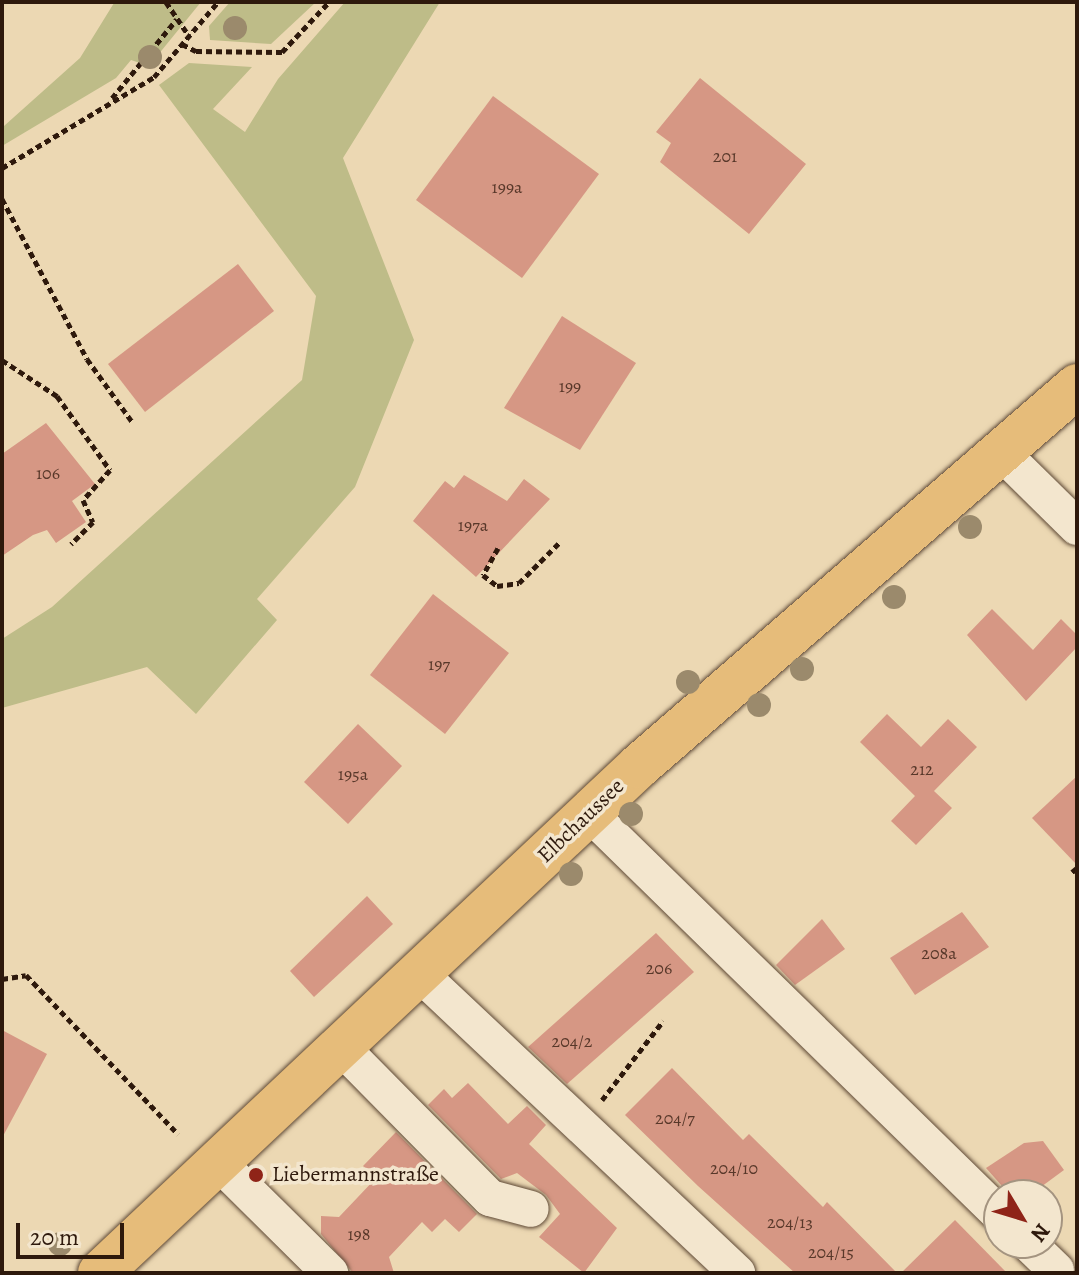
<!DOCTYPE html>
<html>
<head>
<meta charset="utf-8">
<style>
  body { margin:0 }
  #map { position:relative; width:1079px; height:1275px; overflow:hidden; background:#ecd8b3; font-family:Alegreya,serif }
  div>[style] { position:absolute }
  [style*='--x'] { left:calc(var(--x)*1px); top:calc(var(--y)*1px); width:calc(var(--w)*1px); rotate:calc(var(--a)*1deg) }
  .green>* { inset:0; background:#bebc88 }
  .building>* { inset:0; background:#d69784 }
  .path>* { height:5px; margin-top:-2.5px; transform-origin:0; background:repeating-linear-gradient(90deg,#2e190c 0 6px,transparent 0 10px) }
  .roads { filter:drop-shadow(0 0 2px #5e4936) drop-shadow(0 0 2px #5e4936) }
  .minor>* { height:36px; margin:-18px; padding:0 18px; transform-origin:18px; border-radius:18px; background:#f3e6ce }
  .major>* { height:44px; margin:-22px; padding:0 22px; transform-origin:22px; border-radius:22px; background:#e6bc7a }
  .trees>* { width:24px; height:24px; margin:-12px; border-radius:50%; background:#9b8a6c }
  .dots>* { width:22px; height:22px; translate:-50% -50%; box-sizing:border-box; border:4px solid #f3e6ce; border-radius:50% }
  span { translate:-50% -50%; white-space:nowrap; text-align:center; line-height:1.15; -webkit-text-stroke:7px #f3e6ce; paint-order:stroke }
  .number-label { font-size:18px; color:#58382a }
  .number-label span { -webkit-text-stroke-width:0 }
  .street-label { font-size:22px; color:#2e190c }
  .poi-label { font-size:22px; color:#2e190c }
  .left { translate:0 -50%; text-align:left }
  .frame { position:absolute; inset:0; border:4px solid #2e190c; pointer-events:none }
  .north { position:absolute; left:983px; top:1179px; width:80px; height:80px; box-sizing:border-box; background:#f3e6ce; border:2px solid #a49480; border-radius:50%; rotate:128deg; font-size:22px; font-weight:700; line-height:32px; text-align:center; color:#2e190c }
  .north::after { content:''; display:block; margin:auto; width:28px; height:36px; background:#8f2418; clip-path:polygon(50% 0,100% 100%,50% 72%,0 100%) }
  .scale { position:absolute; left:16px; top:1223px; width:108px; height:36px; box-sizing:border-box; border:4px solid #2e190c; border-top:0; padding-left:10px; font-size:24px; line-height:28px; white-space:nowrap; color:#2e190c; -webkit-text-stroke:6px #f3e6ce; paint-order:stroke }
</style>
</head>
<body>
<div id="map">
  <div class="green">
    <div style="clip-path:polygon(201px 2px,149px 66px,131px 60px,116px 78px,2px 146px,4px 126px,80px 58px,114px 3px)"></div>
    <div style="clip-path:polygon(230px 2px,316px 2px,271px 44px,210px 40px,209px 26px)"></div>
    <div style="clip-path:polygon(345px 2px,440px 2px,343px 158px,414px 340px,355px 487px,257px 599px,277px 620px,196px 714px,147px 667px,2px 708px,2px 639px,52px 607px,302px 380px,316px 296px,159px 85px,189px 63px,252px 67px,213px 109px,245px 132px,278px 79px)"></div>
  </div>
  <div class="building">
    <div style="clip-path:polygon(700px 78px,806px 164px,749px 234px,660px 162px,671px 143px,656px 132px)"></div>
    <div style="clip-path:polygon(493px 96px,599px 174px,522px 278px,416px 200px)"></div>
    <div style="clip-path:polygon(238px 264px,274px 311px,145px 412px,108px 364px)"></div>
    <div style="clip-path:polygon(562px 316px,636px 363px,580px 450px,504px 408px)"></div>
    <div style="clip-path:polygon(46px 423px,95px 484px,72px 501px,86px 522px,56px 543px,47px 530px,33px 535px,2px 556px,2px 454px)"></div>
    <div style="clip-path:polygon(464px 475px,507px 501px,524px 479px,550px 499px,476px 577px,413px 521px,445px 481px,454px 488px)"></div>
    <div style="clip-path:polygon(433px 594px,509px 653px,445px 734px,370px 675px)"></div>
    <div style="clip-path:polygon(992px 609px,1033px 650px,1061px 619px,1077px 635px,1077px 647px,1026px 701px,967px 635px)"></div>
    <div style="clip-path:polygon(887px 714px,921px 747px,948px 719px,977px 747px,934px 791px,952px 808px,916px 845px,891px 821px,915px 796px,860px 742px)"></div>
    <div style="clip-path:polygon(358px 724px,402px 766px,348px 824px,304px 782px)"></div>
    <div style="clip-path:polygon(1077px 776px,1077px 865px,1032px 818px)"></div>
    <div style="clip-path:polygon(367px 896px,393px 924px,314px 997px,290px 971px)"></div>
    <div style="clip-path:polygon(962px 912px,989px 947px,915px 995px,890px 958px)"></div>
    <div style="clip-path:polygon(822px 919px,845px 949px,795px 985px,776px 965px)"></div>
    <div style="clip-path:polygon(656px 933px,694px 972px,567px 1084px,528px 1047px)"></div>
    <div style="clip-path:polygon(2px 1030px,47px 1054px,2px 1138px)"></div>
    <div style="clip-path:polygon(672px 1068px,743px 1140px,749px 1134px,823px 1207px,827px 1202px,897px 1273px,795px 1273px,698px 1186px,625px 1115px)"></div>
    <div style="clip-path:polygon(468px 1083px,508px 1124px,527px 1106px,546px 1125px,529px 1144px,617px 1228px,584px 1273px,539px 1237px,560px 1214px,546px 1195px,517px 1173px,501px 1179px,428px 1105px,444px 1089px,452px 1098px)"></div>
    <div style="clip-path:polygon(396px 1132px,477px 1214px,459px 1232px,445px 1219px,432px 1232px,422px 1222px,389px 1257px,394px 1273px,353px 1273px,321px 1234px,321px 1216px,339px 1217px,376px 1178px,363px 1166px)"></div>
    <div style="clip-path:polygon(1043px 1141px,1064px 1170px,1030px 1195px,1010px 1195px,986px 1168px,1024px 1143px)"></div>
    <div style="clip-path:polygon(955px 1220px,1007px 1273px,901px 1273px)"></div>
  </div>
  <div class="path">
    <div style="--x:166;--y:2;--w:41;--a:55.9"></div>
    <div style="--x:182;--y:44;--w:16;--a:27"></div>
    <div style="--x:196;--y:51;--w:86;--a:0.7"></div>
    <div style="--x:282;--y:52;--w:69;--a:-46.8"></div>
    <div style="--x:112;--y:98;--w:102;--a:-50.6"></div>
    <div style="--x:2;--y:168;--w:177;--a:-30.9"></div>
    <div style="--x:154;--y:77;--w:99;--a:-49.5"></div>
    <div style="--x:2;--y:199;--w:181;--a:62"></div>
    <div style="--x:87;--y:359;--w:79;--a:54.3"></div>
    <div style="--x:2;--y:360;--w:66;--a:33.2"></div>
    <div style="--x:57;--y:396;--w:91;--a:54.4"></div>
    <div style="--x:110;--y:470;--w:40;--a:132"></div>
    <div style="--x:83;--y:500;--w:24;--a:66"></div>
    <div style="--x:93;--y:522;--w:31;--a:135"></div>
    <div style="--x:498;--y:548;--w:31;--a:119"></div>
    <div style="--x:483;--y:575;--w:18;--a:38"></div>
    <div style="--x:497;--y:586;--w:22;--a:-8"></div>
    <div style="--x:519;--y:583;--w:59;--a:-45"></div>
    <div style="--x:1072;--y:872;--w:6;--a:-39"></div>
    <div style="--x:2;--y:979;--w:24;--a:-9"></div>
    <div style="--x:26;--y:975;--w:220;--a:46.3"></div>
    <div style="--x:602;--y:1100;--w:100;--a:-52.3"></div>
  </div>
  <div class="roads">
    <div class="minor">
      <div style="--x:1003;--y:454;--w:104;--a:44.6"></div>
      <div style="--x:589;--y:813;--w:573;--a:44.36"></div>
      <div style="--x:420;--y:974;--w:436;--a:43.3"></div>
      <div style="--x:342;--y:1048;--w:211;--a:45.4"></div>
      <div style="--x:490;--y:1198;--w:42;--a:15"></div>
      <div style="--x:218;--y:1162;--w:158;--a:44.7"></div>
      <div style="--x:1028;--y:1243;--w:39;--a:44"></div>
    </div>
    <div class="major">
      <div style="--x:100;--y:1273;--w:740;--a:-43.25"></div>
      <div style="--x:639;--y:766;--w:580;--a:-40.94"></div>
    </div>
  </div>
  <div class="trees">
    <div style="left:235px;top:28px"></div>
    <div style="left:150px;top:57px"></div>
    <div style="left:970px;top:527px"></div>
    <div style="left:894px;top:597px"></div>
    <div style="left:802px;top:669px"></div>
    <div style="left:688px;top:682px"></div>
    <div style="left:759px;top:705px"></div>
    <div style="left:631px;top:814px"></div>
    <div style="left:571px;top:874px"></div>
    <div style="left:60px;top:1244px"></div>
  </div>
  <div class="dots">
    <div style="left:256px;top:1175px;background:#8f2418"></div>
  </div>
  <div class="number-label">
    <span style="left:725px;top:156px">201</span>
    <span style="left:507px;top:187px">199a</span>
    <span style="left:570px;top:386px">199</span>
    <span style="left:48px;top:473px">106</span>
    <span style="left:473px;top:525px">197a</span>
    <span style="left:439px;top:664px">197</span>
    <span style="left:922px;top:769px">212</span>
    <span style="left:353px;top:774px">195a</span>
    <span style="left:939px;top:953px">208a</span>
    <span style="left:659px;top:968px">206</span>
    <span style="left:572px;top:1041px">204/2</span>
    <span style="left:675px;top:1118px">204/7</span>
    <span style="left:734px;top:1168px">204/10</span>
    <span style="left:790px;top:1222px">204/13</span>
    <span style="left:359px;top:1234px">198</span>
    <span style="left:831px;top:1252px">204/15</span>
  </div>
  <div class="street-label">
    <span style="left:581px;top:821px;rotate:-44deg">Elbchaussee</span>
  </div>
  <div class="poi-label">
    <span class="left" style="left:272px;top:1175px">Liebermannstraße</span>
  </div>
  <div class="frame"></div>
  <div class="north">N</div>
  <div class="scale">20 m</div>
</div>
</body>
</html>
